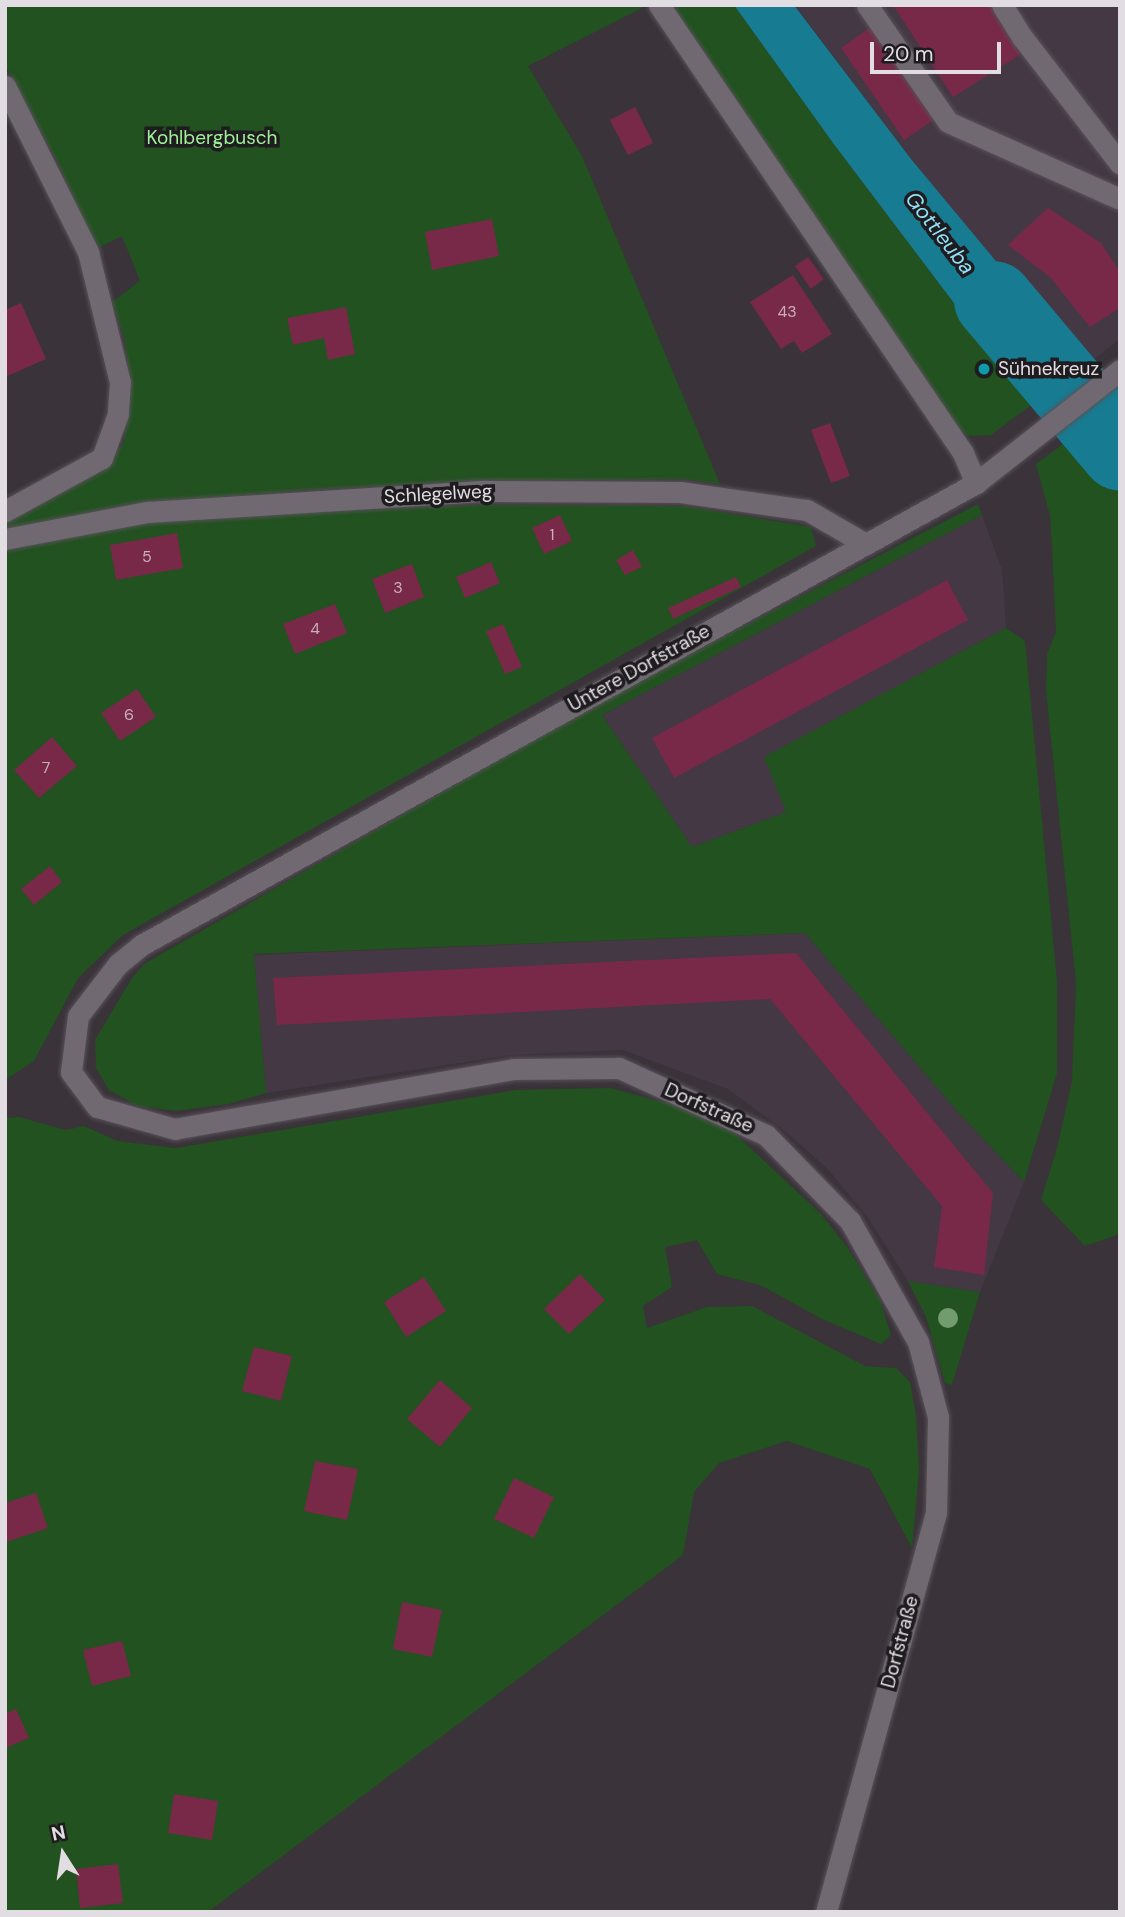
<!DOCTYPE html>
<html>
<head>
<meta charset="utf-8">
<style>
  body { margin:0 }
  #map { position:relative; width:1125px; height:1917px; overflow:hidden; background:#3a333a; font-family:"DM Sans",sans-serif }
  div>[style] { position:absolute }
  [style*='--x'] { left:calc(var(--x)*1px); top:calc(var(--y)*1px); width:calc(var(--w)*1px); rotate:calc(var(--a)*1deg) }
  .built>* { inset:0; background:#443845 }
  .green>* { inset:0; background:#21521f }
  .water>* { inset:0; background:#177c92 }
  .river>* { height:79px; margin:-39.5px; padding:0 39.5px; transform-origin:39.5px; border-radius:39.5px; background:#177c92 }
  .building>* { inset:0; background:#782948 }
  .roads { filter:drop-shadow(0 0 2px #575158) drop-shadow(0 0 2px #575158) }
  .minor>* { height:21px; margin:-10.5px; padding:0 10.5px; transform-origin:10.5px; border-radius:10.5px; background:#716972 }
  .trees>* { width:20px; height:20px; margin:-10px; border-radius:50%; background:#729c6e }
  .dots>* { width:19px; height:19px; translate:-50% -50%; box-sizing:border-box; border:4px solid #1f1c1f; border-radius:50% }
  span { translate:-50% -50%; white-space:nowrap; text-align:center; line-height:1.15; -webkit-text-stroke:7px #1f1c1f; paint-order:stroke }
  .number-label { font-size:16px; color:#c8b0bc }
  .number-label span { -webkit-text-stroke-width:0 }
  .park-label { font-size:19px; color:#9ff198 }
  .poi-label { font-size:19px; color:#e2dde2 }
  .left { translate:0 -50%; text-align:left }
  .street-label { font-size:19px; color:#e2dde2 }
  .water-label { font-size:21px; color:#90e3fa; font-style:italic }
  .frame { position:absolute; inset:0; border:7px solid #e2dde2; pointer-events:none }
  .north { position:absolute; left:28px; top:1819px; width:70px; height:70px; -webkit-text-stroke:5px #1f1c1f; paint-order:stroke; rotate:348deg; font-size:19px; font-weight:700; line-height:28px; text-align:center; color:#e2dde2 }
  .north::after { content:''; display:block; margin:auto; width:24px; height:32px; background:#e2dde2; clip-path:polygon(50% 0,100% 100%,50% 72%,0 100%) }
  .scale { position:absolute; left:870px; top:42px; width:131px; height:32px; box-sizing:border-box; border:4px solid #e2dde2; border-top:0; padding-left:9px; font-size:21px; line-height:24px; white-space:nowrap; color:#e2dde2; -webkit-text-stroke:5px #1f1c1f; paint-order:stroke }
</style>
</head>
<body>
<div id="map">
  <div class="built">
    <div style="clip-path:polygon(795px 5px,1120px 5px,1120px 339px,1084px 367px,911px 159px)"></div>
    <div style="clip-path:polygon(982px 515px,1002px 570px,1006px 628px,765px 757px,786px 812px,692px 847px,602px 715px)"></div>
    <div style="clip-path:polygon(805px 933px,957px 1111px,1024px 1182px,980px 1292px,908px 1281px,868px 1218px,827px 1168px,781px 1128px,728px 1089px,623px 1050px,510px 1055px,266px 1093px,254px 955px)"></div>
  </div>
  <div class="green">
    <div style="clip-path:polygon(5px 5px,648px 5px,528px 66px,582px 156px,720px 484px,683px 479px,489px 481px,305px 490px,145px 503px,5px 530px,5px 521px,106px 468px,124px 442px,130px 382px,124px 337px,112px 302px,140px 281px,122px 236px,96px 249px,58px 163px,5px 65px)"></div>
    <div style="clip-path:polygon(669px 5px,734px 5px,833px 143px,1031px 405px,991px 435px,969px 436px,954px 426px)"></div>
    <div style="clip-path:polygon(1067px 441px,1120px 487px,1120px 1234px,1085px 1246px,1041px 1200px,1057px 1148px,1072px 1081px,1076px 983px,1046px 690px,1047px 654px,1056px 632px,1052px 547px,1050px 516px,1036px 464px)"></div>
    <div style="clip-path:polygon(978px 504px,982px 515px,602px 715px,692px 847px,786px 812px,764px 757px,1006px 628px,1025px 641px,1057px 981px,1057px 1073px,1024px 1182px,957px 1111px,805px 933px,254px 954px,266px 1093px,228px 1104px,176px 1111px,137px 1106px,109px 1090px,96px 1068px,95px 1040px,132px 978px,144px 964px,595px 704px)"></div>
    <div style="clip-path:polygon(487px 505px,684px 506px,811px 527px,816px 546px,123px 935px,78px 978px,34px 1061px,5px 1080px,5px 550px,152px 522px,303px 509px)"></div>
    <div style="clip-path:polygon(611px 1088px,717px 1117px,821px 1214px,847px 1247px,880px 1300px,891px 1335px,881px 1344px,822px 1319px,760px 1285px,717px 1274px,697px 1240px,665px 1247px,672px 1287px,643px 1306px,647px 1328px,707px 1307px,752px 1306px,865px 1366px,896px 1368px,910px 1382px,916px 1416px,919px 1470px,912px 1548px,870px 1469px,787px 1441px,719px 1463px,694px 1492px,683px 1555px,208px 1912px,5px 1912px,5px 1118px,19px 1117px,66px 1130px,84px 1126px,117px 1141px,176px 1148px,516px 1090px)"></div>
    <div style="clip-path:polygon(908px 1281px,980px 1292px,952px 1385px,945px 1383px,926px 1317px)"></div>
  </div>
  <div class="water">
    <div style="clip-path:polygon(734px 5px,794px 5px,911px 159px,1084px 367px,1031px 405px,833px 143px)"></div>
    <div style="clip-path:polygon(1110px 409px,1120px 418px,1120px 487px,1067px 441px)"></div>
  </div>
  <div class="river">
    <div style="--x:993;--y:300;--w:197;--a:49.9"></div>
  </div>
  <div class="building">
    <div style="clip-path:polygon(893px 5px,990px 5px,1021px 54px,953px 97px)"></div>
    <div style="clip-path:polygon(871px 27px,935px 119px,904px 140px,841px 48px)"></div>
    <div style="clip-path:polygon(635px 107px,653px 143px,628px 155px,610px 120px)"></div>
    <div style="clip-path:polygon(1048px 208px,1101px 243px,1120px 272px,1120px 308px,1090px 327px,1050px 277px,1008px 245px)"></div>
    <div style="clip-path:polygon(492px 219px,499px 256px,432px 270px,425px 232px)"></div>
    <div style="clip-path:polygon(808px 257px,824px 279px,811px 289px,795px 266px)"></div>
    <div style="clip-path:polygon(793px 275px,832px 334px,802px 353px,794px 341px,781px 349px,750px 302px)"></div>
    <div style="clip-path:polygon(21px 303px,46px 359px,5px 377px,5px 310px)"></div>
    <div style="clip-path:polygon(346px 307px,355px 354px,328px 360px,324px 338px,293px 345px,287px 318px)"></div>
    <div style="clip-path:polygon(830px 423px,850px 476px,831px 483px,811px 430px)"></div>
    <div style="clip-path:polygon(560px 515px,572px 541px,544px 554px,532px 528px)"></div>
    <div style="clip-path:polygon(177px 533px,183px 568px,116px 580px,110px 545px)"></div>
    <div style="clip-path:polygon(633px 550px,642px 567px,625px 575px,616px 560px)"></div>
    <div style="clip-path:polygon(491px 562px,500px 583px,465px 598px,456px 577px)"></div>
    <div style="clip-path:polygon(412px 564px,424px 597px,385px 613px,372px 579px)"></div>
    <div style="clip-path:polygon(736px 577px,741px 587px,673px 619px,668px 608px)"></div>
    <div style="clip-path:polygon(947px 580px,968px 620px,674px 778px,652px 738px)"></div>
    <div style="clip-path:polygon(335px 604px,347px 633px,295px 654px,283px 624px)"></div>
    <div style="clip-path:polygon(503px 624px,522px 667px,505px 674px,486px 631px)"></div>
    <div style="clip-path:polygon(137px 689px,156px 717px,120px 741px,101px 713px)"></div>
    <div style="clip-path:polygon(52px 737px,77px 766px,39px 798px,14px 770px)"></div>
    <div style="clip-path:polygon(50px 866px,62px 882px,34px 905px,21px 889px)"></div>
    <div style="clip-path:polygon(796px 953px,993px 1193px,984px 1275px,934px 1267px,942px 1206px,770px 999px,277px 1025px,273px 978px)"></div>
    <div style="clip-path:polygon(580px 1274px,605px 1300px,569px 1334px,544px 1309px)"></div>
    <div style="clip-path:polygon(424px 1277px,446px 1311px,406px 1337px,384px 1302px)"></div>
    <div style="clip-path:polygon(254px 1347px,292px 1356px,281px 1401px,242px 1391px)"></div>
    <div style="clip-path:polygon(440px 1380px,472px 1408px,440px 1447px,407px 1419px)"></div>
    <div style="clip-path:polygon(315px 1461px,358px 1469px,347px 1520px,304px 1511px)"></div>
    <div style="clip-path:polygon(514px 1478px,554px 1497px,534px 1538px,494px 1519px)"></div>
    <div style="clip-path:polygon(36px 1493px,48px 1528px,6px 1542px,5px 1503px)"></div>
    <div style="clip-path:polygon(402px 1602px,442px 1610px,432px 1657px,393px 1649px)"></div>
    <div style="clip-path:polygon(122px 1641px,131px 1676px,92px 1686px,83px 1650px)"></div>
    <div style="clip-path:polygon(16px 1709px,29px 1738px,5px 1748px,5px 1714px)"></div>
    <div style="clip-path:polygon(174px 1794px,218px 1801px,212px 1840px,168px 1833px)"></div>
    <div style="clip-path:polygon(118px 1864px,123px 1903px,80px 1908px,76px 1869px)"></div>
  </div>
  <div class="roads">
    <div class="minor">
      <div style="--x:659;--y:5;--w:541;--a:55.84"></div>
      <div style="--x:963;--y:453;--w:33;--a:67"></div>
      <div style="--x:867;--y:5;--w:142;--a:55.3"></div>
      <div style="--x:948;--y:122;--w:188;--a:24.1"></div>
      <div style="--x:1002;--y:5;--w:38;--a:58"></div>
      <div style="--x:1022;--y:37;--w:160;--a:52.3"></div>
      <div style="--x:5;--y:86;--w:186;--a:63.4"></div>
      <div style="--x:88;--y:252;--w:134;--a:76.2"></div>
      <div style="--x:120;--y:382;--w:32;--a:94"></div>
      <div style="--x:118;--y:414;--w:47;--a:110"></div>
      <div style="--x:102;--y:458;--w:111;--a:151.3"></div>
      <div style="--x:5;--y:539;--w:145;--a:-10.8"></div>
      <div style="--x:147;--y:512;--w:339;--a:-3.6"></div>
      <div style="--x:485;--y:491;--w:195;--a:0.3"></div>
      <div style="--x:680;--y:492;--w:128;--a:8.1"></div>
      <div style="--x:807;--y:510;--w:66;--a:30.1"></div>
      <div style="--x:826;--y:1912;--w:414;--a:-74.6"></div>
      <div style="--x:936;--y:1513;--w:96;--a:-88.8"></div>
      <div style="--x:938;--y:1417;--w:78;--a:-104.9"></div>
      <div style="--x:918;--y:1342;--w:139;--a:-119.3"></div>
      <div style="--x:850;--y:1221;--w:120;--a:-134.3"></div>
      <div style="--x:766;--y:1135;--w:162;--a:-155.5"></div>
      <div style="--x:619;--y:1068;--w:105;--a:179.5"></div>
      <div style="--x:514;--y:1069;--w:344;--a:170"></div>
      <div style="--x:175;--y:1129;--w:81;--a:-164.2"></div>
      <div style="--x:97;--y:1107;--w:44;--a:-126.6"></div>
      <div style="--x:71;--y:1072;--w:56;--a:-82.9"></div>
      <div style="--x:78;--y:1016;--w:66;--a:-52.4"></div>
      <div style="--x:118;--y:964;--w:32;--a:-39"></div>
      <div style="--x:143;--y:944;--w:952;--a:-28.96"></div>
      <div style="--x:976;--y:483;--w:183;--a:-38.1"></div>
    </div>
  </div>
  <div class="trees">
    <div style="left:948px;top:1318px"></div>
  </div>
  <div class="dots">
    <div style="left:984px;top:369px;background:#0f9aa8"></div>
  </div>
  <div class="number-label">
    <span style="left:787px;top:312px">43</span>
    <span style="left:552px;top:535px">1</span>
    <span style="left:147px;top:557px">5</span>
    <span style="left:398px;top:588px">3</span>
    <span style="left:315px;top:629px">4</span>
    <span style="left:129px;top:715px">6</span>
    <span style="left:46px;top:768px">7</span>
  </div>
  <div class="park-label">
    <span style="left:212px;top:138px">Kohlbergbusch</span>
  </div>
  <div class="poi-label">
    <span class="left" style="left:998px;top:369px">Sühnekreuz</span>
  </div>
  <div class="street-label">
    <span style="left:438px;top:494px;rotate:-3deg">Schlegelweg</span>
    <span style="left:639px;top:668px;rotate:-29deg">Untere Dorfstraße</span>
    <span style="left:709px;top:1108px;rotate:24deg">Dorfstraße</span>
    <span style="left:900px;top:1642px;rotate:-75deg">Dorfstraße</span>
  </div>
  <div class="water-label">
    <span style="left:940px;top:233px;rotate:52deg">Gottleuba</span>
  </div>
  <div class="frame"></div>
  <div class="north">N</div>
  <div class="scale">20 m</div>
</div>
</body>
</html>
